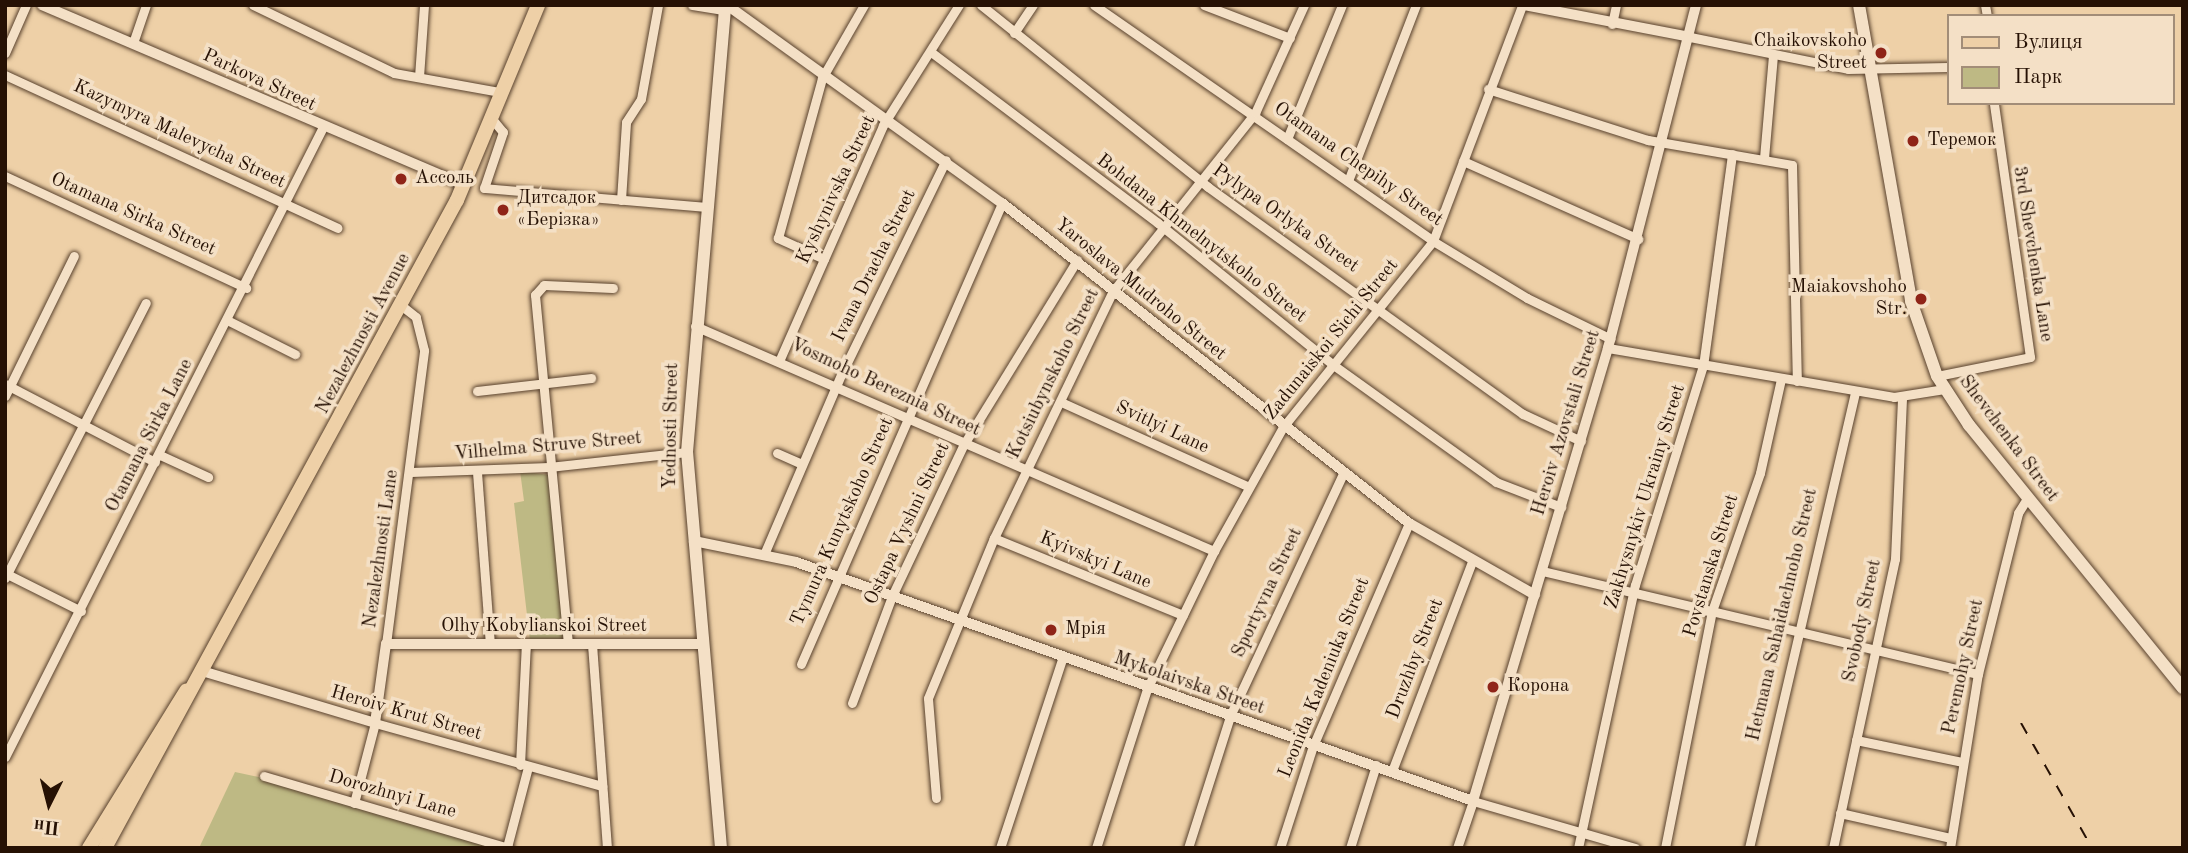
<!DOCTYPE html>
<html>
<head>
<meta charset="utf-8">
<style>
  body { margin:0 }
  #map { position:relative; width:2188px; height:853px; overflow:hidden; background:#eed0a7; font-family:"Old Standard TT",serif }
  div>[style] { position:absolute }
  [style*='--x'] { left:calc(var(--x)*1px); top:calc(var(--y)*1px); width:calc(var(--w)*1px); rotate:calc(var(--a)*1deg) }
  .green>* { inset:0; background:#beb984 }
  .roads { filter:drop-shadow(0 0 2px #58412d) drop-shadow(0 0 2px #58412d) }
  .minor>* { height:9px; margin:-4.5px; padding:0 4.5px; transform-origin:4.5px; border-radius:4.5px; background:#f4e0c6 }
  .tertiary>* { height:10px; margin:-5px; padding:0 5px; transform-origin:5px; border-radius:5px; background:#f4e0c6 }
  .secondary>* { height:12px; margin:-6px; padding:0 6px; transform-origin:6px; border-radius:6px; background:#f4e0c6 }
  .primary>* { height:14px; margin:-7px; padding:0 7px; transform-origin:7px; border-radius:7px; background:#eed0a7 }
  .rail>* { height:2px; margin-top:-1px; transform-origin:0; background:repeating-linear-gradient(90deg,#261104 0 12px,transparent 0 24px) }
  .dots>* { width:19px; height:19px; translate:-50% -50%; box-sizing:border-box; border:4px solid #f4e0c6; border-radius:50% }
  span { translate:-50% -50%; white-space:nowrap; text-align:center; line-height:1.15; -webkit-text-stroke:7px #f4e0c6; paint-order:stroke }
  .poi-label { font-size:19px; color:#261104 }
  .right { translate:-100% -50%; text-align:right }
  .left { translate:0 -50%; text-align:left }
  .street-label { font-size:19px; color:#261104 }
  .frame { position:absolute; inset:0; border:7px solid #261104; pointer-events:none }
  .legend { position:absolute; left:1947px; top:14px; width:228px; height:91px; box-sizing:border-box; background:#f4e0c6; border:2px solid #a28d78; margin:0; padding:9px 12px; list-style:none; font-size:21px; color:#261104 }
  .legend li { display:flex; align-items:center; gap:14px; height:35px }
  .legend b { width:35px; border:2px solid #a28d78 }
  .north { position:absolute; left:14px; top:769px; width:70px; height:70px; -webkit-text-stroke:5px #f4e0c6; paint-order:stroke; rotate:186deg; font-size:19px; font-weight:700; line-height:28px; text-align:center; color:#261104 }
  .north::after { content:''; display:block; margin:auto; width:24px; height:32px; background:#261104; clip-path:polygon(50% 0,100% 100%,50% 72%,0 100%) }
</style>
</head>
<body>
<div id="map">
  <div class="green">
    <div style="clip-path:polygon(520px 471px,549px 475px,566px 641px,530px 641px,514px 503px,524px 501px)"></div>
    <div style="clip-path:polygon(235px 772px,263px 778px,501px 848px,199px 848px)"></div>
  </div>
  <div class="roads">
    <div class="minor">
      <div style="--x:253;--y:5;--w:157;--a:25.7"></div>
      <div style="--x:394;--y:73;--w:108;--a:10.2"></div>
      <div style="--x:692;--y:5;--w:32;--a:9"></div>
      <div style="--x:981;--y:5;--w:291;--a:38.7"></div>
      <div style="--x:1208;--y:187;--w:388;--a:35.8"></div>
      <div style="--x:1523;--y:414;--w:64;--a:25"></div>
      <div style="--x:1094;--y:5;--w:413;--a:34.8"></div>
      <div style="--x:1433;--y:241;--w:110;--a:31.2"></div>
      <div style="--x:1527;--y:298;--w:93;--a:26"></div>
      <div style="--x:1204;--y:5;--w:92;--a:21"></div>
      <div style="--x:1985;--y:5;--w:11;--a:80"></div>
      <div style="--x:1612;--y:24;--w:19;--a:-78"></div>
      <div style="--x:1014;--y:33;--w:34;--a:-56"></div>
      <div style="--x:1690;--y:37;--w:161;--a:11.4"></div>
      <div style="--x:1848;--y:69;--w:100;--a:-1.1"></div>
      <div style="--x:133;--y:43;--w:40;--a:-71.1"></div>
      <div style="--x:931;--y:52;--w:284;--a:37"></div>
      <div style="--x:1158;--y:223;--w:224;--a:39"></div>
      <div style="--x:1332;--y:364;--w:202;--a:35.7"></div>
      <div style="--x:1496;--y:482;--w:70;--a:21"></div>
      <div style="--x:5;--y:53;--w:52;--a:-66.4"></div>
      <div style="--x:5;--y:75;--w:366;--a:24.7"></div>
      <div style="--x:419;--y:77;--w:72;--a:-86"></div>
      <div style="--x:1488;--y:89;--w:168;--a:17.7"></div>
      <div style="--x:1648;--y:140;--w:146;--a:9.8"></div>
      <div style="--x:1792;--y:165;--w:216;--a:88.7"></div>
      <div style="--x:492;--y:119;--w:17;--a:50"></div>
      <div style="--x:503;--y:132;--w:59;--a:108.7"></div>
      <div style="--x:484;--y:188;--w:222;--a:4.9"></div>
      <div style="--x:1287;--y:139;--w:145;--a:-67.7"></div>
      <div style="--x:1764;--y:158;--w:102;--a:-85"></div>
      <div style="--x:1463;--y:161;--w:192;--a:24"></div>
      <div style="--x:5;--y:176;--w:266;--a:24.9"></div>
      <div style="--x:1348;--y:181;--w:189;--a:-68.9"></div>
      <div style="--x:621;--y:200;--w:78;--a:-86.3"></div>
      <div style="--x:626;--y:122;--w:27;--a:-57"></div>
      <div style="--x:641;--y:99;--w:96;--a:-79.7"></div>
      <div style="--x:824;--y:259;--w:51;--a:-155.5"></div>
      <div style="--x:778;--y:238;--w:166;--a:-74.6"></div>
      <div style="--x:822;--y:78;--w:84;--a:-60.1"></div>
      <div style="--x:229;--y:321;--w:74;--a:26.6"></div>
      <div style="--x:695;--y:326;--w:566;--a:23.44"></div>
      <div style="--x:1608;--y:348;--w:290;--a:9.7"></div>
      <div style="--x:1894;--y:397;--w:51;--a:-9.1"></div>
      <div style="--x:780;--y:359;--w:256;--a:-66.2"></div>
      <div style="--x:883;--y:125;--w:142;--a:-57.7"></div>
      <div style="--x:1937;--y:376;--w:95;--a:-11.5"></div>
      <div style="--x:2030;--y:357;--w:257;--a:-98.1"></div>
      <div style="--x:5;--y:384;--w:169;--a:27.5"></div>
      <div style="--x:477;--y:391;--w:115;--a:-6.5"></div>
      <div style="--x:5;--y:396;--w:156;--a:-63.8"></div>
      <div style="--x:1061;--y:402;--w:206;--a:24.3"></div>
      <div style="--x:777;--y:453;--w:27;--a:24"></div>
      <div style="--x:160;--y:455;--w:53;--a:24.6"></div>
      <div style="--x:411;--y:472;--w:138;--a:-2.1"></div>
      <div style="--x:549;--y:467;--w:139;--a:-6.2"></div>
      <div style="--x:477;--y:472;--w:172;--a:85.7"></div>
      <div style="--x:994;--y:538;--w:204;--a:22.2"></div>
      <div style="--x:765;--y:552;--w:193;--a:-66.8"></div>
      <div style="--x:841;--y:375;--w:239;--a:-64"></div>
      <div style="--x:1542;--y:571;--w:448;--a:13.3"></div>
      <div style="--x:5;--y:573;--w:85;--a:26.6"></div>
      <div style="--x:5;--y:578;--w:309;--a:-62.9"></div>
      <div style="--x:386;--y:644;--w:296;--a:-82.6"></div>
      <div style="--x:424;--y:350;--w:34;--a:-104"></div>
      <div style="--x:416;--y:317;--w:18;--a:-142"></div>
      <div style="--x:568;--y:644;--w:351;--a:-95.4"></div>
      <div style="--x:535;--y:295;--w:13;--a:-48"></div>
      <div style="--x:544;--y:285;--w:69;--a:2.5"></div>
      <div style="--x:592;--y:644;--w:205;--a:85.8"></div>
      <div style="--x:801;--y:664;--w:503;--a:-66.44"></div>
      <div style="--x:852;--y:703;--w:114;--a:-69.5"></div>
      <div style="--x:892;--y:596;--w:168;--a:-64.7"></div>
      <div style="--x:964;--y:444;--w:216;--a:-58.4"></div>
      <div style="--x:1856;--y:740;--w:108;--a:11.7"></div>
      <div style="--x:5;--y:757;--w:703;--a:-63.22"></div>
      <div style="--x:520;--y:765;--w:121;--a:-87.2"></div>
      <div style="--x:1392;--y:771;--w:225;--a:-69.1"></div>
      <div style="--x:264;--y:776;--w:255;--a:16.4"></div>
      <div style="--x:936;--y:798;--w:100;--a:-94.6"></div>
      <div style="--x:928;--y:698;--w:173;--a:-67.6"></div>
      <div style="--x:994;--y:538;--w:274;--a:-64.3"></div>
      <div style="--x:1113;--y:291;--w:228;--a:-51.4"></div>
      <div style="--x:1255;--y:113;--w:119;--a:-65.6"></div>
      <div style="--x:354;--y:803;--w:83;--a:-75.3"></div>
      <div style="--x:375;--y:723;--w:236;--a:15.5"></div>
      <div style="--x:1840;--y:813;--w:114;--a:12.7"></div>
      <div style="--x:507;--y:847;--w:83;--a:-75.3"></div>
      <div style="--x:1000;--y:848;--w:199;--a:-71.8"></div>
      <div style="--x:1096;--y:848;--w:167;--a:-72.2"></div>
      <div style="--x:1147;--y:689;--w:153;--a:-64.1"></div>
      <div style="--x:1214;--y:551;--w:142;--a:-60.9"></div>
      <div style="--x:1283;--y:427;--w:239;--a:-51.1"></div>
      <div style="--x:1433;--y:241;--w:252;--a:-69.3"></div>
      <div style="--x:1188;--y:848;--w:139;--a:-72.3"></div>
      <div style="--x:1230;--y:716;--w:267;--a:-65"></div>
      <div style="--x:1280;--y:848;--w:107;--a:-72.1"></div>
      <div style="--x:1313;--y:746;--w:243;--a:-66.7"></div>
      <div style="--x:1350;--y:848;--w:87;--a:-72.6"></div>
      <div style="--x:1457;--y:848;--w:50;--a:-71.2"></div>
      <div style="--x:1473;--y:801;--w:169;--a:16.2"></div>
      <div style="--x:1578;--y:848;--w:269;--a:-77.8"></div>
      <div style="--x:1635;--y:585;--w:229;--a:-72.8"></div>
      <div style="--x:1703;--y:366;--w:214;--a:-82.2"></div>
      <div style="--x:1665;--y:848;--w:242;--a:-78.8"></div>
      <div style="--x:1712;--y:611;--w:146;--a:-70.8"></div>
      <div style="--x:1760;--y:473;--w:96;--a:-77.4"></div>
      <div style="--x:1749;--y:848;--w:468;--a:-76.9"></div>
      <div style="--x:1833;--y:848;--w:296;--a:-77.9"></div>
      <div style="--x:1895;--y:559;--w:161;--a:-87.5"></div>
      <div style="--x:1950;--y:848;--w:176;--a:-80.9"></div>
      <div style="--x:1978;--y:674;--w:166;--a:-76"></div>
      <div style="--x:2018;--y:513;--w:19;--a:-58"></div>
    </div>
    <div class="tertiary">
      <div style="--x:42;--y:5;--w:458;--a:23.1"></div>
      <div style="--x:727;--y:5;--w:339;--a:35.8"></div>
      <div style="--x:1002;--y:203;--w:518;--a:38.18"></div>
      <div style="--x:1409;--y:523;--w:145;--a:29.7"></div>
      <div style="--x:1524;--y:5;--w:169;--a:10.9"></div>
      <div style="--x:694;--y:541;--w:104;--a:11.6"></div>
      <div style="--x:796;--y:562;--w:718;--a:19.44"></div>
      <div style="--x:1473;--y:801;--w:473;--a:-73.4"></div>
      <div style="--x:1608;--y:348;--w:354;--a:-75.6"></div>
      <div style="--x:202;--y:671;--w:181;--a:16.7"></div>
      <div style="--x:375;--y:723;--w:80;--a:-82.1"></div>
      <div style="--x:386;--y:644;--w:315;--a:0"></div>
    </div>
    <div class="secondary">
      <div style="--x:1859;--y:5;--w:301;--a:80"></div>
      <div style="--x:1911;--y:301;--w:79;--a:70.9"></div>
      <div style="--x:1937;--y:376;--w:59;--a:56.9"></div>
      <div style="--x:1969;--y:425;--w:339;--a:50.9"></div>
      <div style="--x:721;--y:848;--w:397;--a:-94.9"></div>
      <div style="--x:687;--y:452;--w:449;--a:-85.1"></div>
    </div>
    <div class="primary">
      <div style="--x:89;--y:848;--w:185;--a:-58.3"></div>
      <div style="--x:105;--y:848;--w:737;--a:-61.49"></div>
      <div style="--x:457;--y:200;--w:211;--a:-67.4"></div>
    </div>
  </div>
  <div class="rail">
    <div style="--x:2021;--y:723;--w:144;--a:60.4"></div>
  </div>
  <div class="dots">
    <div style="left:1881px;top:53px;background:#8f2418"></div>
    <div style="left:1913px;top:141px;background:#8f2418"></div>
    <div style="left:401px;top:179px;background:#8f2418"></div>
    <div style="left:503px;top:210px;background:#8f2418"></div>
    <div style="left:1921px;top:299px;background:#8f2418"></div>
    <div style="left:1051px;top:630px;background:#8f2418"></div>
    <div style="left:1493px;top:687px;background:#8f2418"></div>
  </div>
  <div class="poi-label">
    <span class="right" style="left:1867px;top:53px">Chaikovskoho<br>Street</span>
    <span class="left" style="left:1927px;top:141px">Теремок</span>
    <span class="left" style="left:415px;top:179px">Ассоль</span>
    <span class="left" style="left:517px;top:210px">Дитсадок<br>«Берізка»</span>
    <span class="right" style="left:1907px;top:299px">Maiakovshoho<br>Str.</span>
    <span class="left" style="left:1065px;top:630px">Мрія</span>
    <span class="left" style="left:1507px;top:687px">Корона</span>
  </div>
  <div class="street-label">
    <span style="left:259px;top:81px;rotate:25deg">Parkova Street</span>
    <span style="left:179px;top:135px;rotate:25deg">Kazymyra Malevycha Street</span>
    <span style="left:1358px;top:165px;rotate:35deg">Otamana Chepihy Street</span>
    <span style="left:837px;top:190px;rotate:-65deg">Kyshynivska Street</span>
    <span style="left:133px;top:215px;rotate:24deg">Otamana Sirka Street</span>
    <span style="left:1285px;top:219px;rotate:35deg">Pylypa Orlyka Street</span>
    <span style="left:1201px;top:239px;rotate:38deg">Bohdana Khmelnytskoho Street</span>
    <span style="left:2032px;top:254px;rotate:81deg">3rd Shevchenka Lane</span>
    <span style="left:875px;top:266px;rotate:-64deg">Ivana Dracha Street</span>
    <span style="left:1140px;top:290px;rotate:39deg">Yaroslava Mudroho Street</span>
    <span style="left:364px;top:334px;rotate:-62deg">Nezalezhnosti Avenue</span>
    <span style="left:1332px;top:340px;rotate:-51deg">Zadunaiskoi Sichi Street</span>
    <span style="left:1054px;top:374px;rotate:-64deg">Kotsiubynskoho Street</span>
    <span style="left:885px;top:388px;rotate:25deg">Vosmoho Bereznia Street</span>
    <span style="left:1567px;top:423px;rotate:-73deg">Heroiv Azovstali Street</span>
    <span style="left:672px;top:426px;rotate:-89deg">Yednosti Street</span>
    <span style="left:1162px;top:428px;rotate:25deg">Svitlyi Lane</span>
    <span style="left:150px;top:436px;rotate:-63deg">Otamana Sirka Lane</span>
    <span style="left:2008px;top:439px;rotate:53deg">Shevchenka Street</span>
    <span style="left:548px;top:447px;rotate:-5deg">Vilhelma Struve Street</span>
    <span style="left:1646px;top:497px;rotate:-73deg">Zakhysnykiv Ukrainy Street</span>
    <span style="left:843px;top:522px;rotate:-66deg">Tymura Kunytskoho Street</span>
    <span style="left:908px;top:524px;rotate:-65deg">Ostapa Vyshni Street</span>
    <span style="left:382px;top:549px;rotate:-82deg">Nezalezhnosti Lane</span>
    <span style="left:1095px;top:561px;rotate:23deg">Kyivskyi Lane</span>
    <span style="left:1712px;top:566px;rotate:-73deg">Povstanska Street</span>
    <span style="left:1268px;top:593px;rotate:-65deg">Sportyvna Street</span>
    <span style="left:1783px;top:615px;rotate:-77deg">Hetmana Sahaidachnoho Street</span>
    <span style="left:1863px;top:621px;rotate:-78deg">Svobody Street</span>
    <span style="left:544px;top:627px">Olhy Kobylianskoi Street</span>
    <span style="left:1416px;top:659px;rotate:-69deg">Druzhby Street</span>
    <span style="left:1964px;top:667px;rotate:-78deg">Peremohy Street</span>
    <span style="left:1325px;top:678px;rotate:-68deg">Leonida Kadeniuka Street</span>
    <span style="left:1189px;top:684px;rotate:19deg">Mykolaivska Street</span>
    <span style="left:406px;top:714px;rotate:16deg">Heroiv Krut Street</span>
    <span style="left:392px;top:795px;rotate:16deg">Dorozhnyi Lane</span>
  </div>
  <div class="frame"></div>
  <ul class="legend">
  <li><b style="height:9px;background:#eed0a7"></b>Вулиця</li>
  <li><b style="height:19px;background:#beb984"></b>Парк</li>
  </ul>
  <div class="north">Пн</div>
</div>
</body>
</html>
